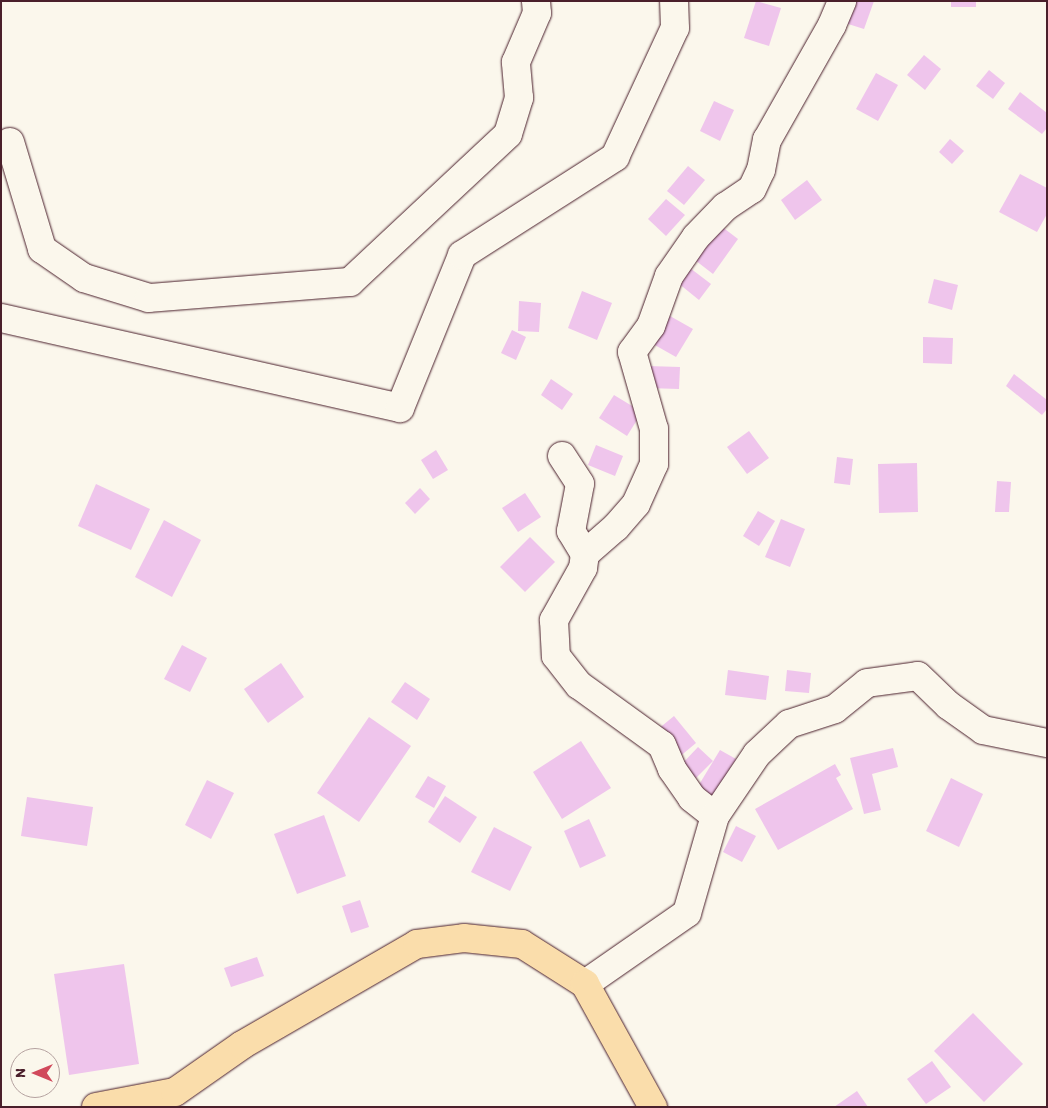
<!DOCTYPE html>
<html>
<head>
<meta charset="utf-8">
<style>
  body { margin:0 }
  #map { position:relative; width:1048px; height:1108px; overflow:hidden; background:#fbf7ec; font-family:Itim,sans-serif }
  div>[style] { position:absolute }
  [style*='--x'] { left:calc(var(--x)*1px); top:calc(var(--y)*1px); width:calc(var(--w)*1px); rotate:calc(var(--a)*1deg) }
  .building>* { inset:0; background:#efc5ec }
  .roads { filter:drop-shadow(0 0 1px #4a1f2b) drop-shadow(0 0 1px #4a1f2b) }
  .minor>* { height:28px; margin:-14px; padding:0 14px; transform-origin:14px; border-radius:14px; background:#fbf7ec }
  .primary>* { height:28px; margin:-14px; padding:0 14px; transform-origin:14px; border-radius:14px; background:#faddab }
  span { translate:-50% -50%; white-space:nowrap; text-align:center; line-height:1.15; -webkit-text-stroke:4px #fbf7ec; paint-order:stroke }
  .frame { position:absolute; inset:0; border:2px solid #4a1f2b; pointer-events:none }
  .north { position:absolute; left:10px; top:1048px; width:50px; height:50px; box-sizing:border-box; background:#fbf7ec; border:1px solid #b4a19f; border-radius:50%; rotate:270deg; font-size:14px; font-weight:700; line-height:20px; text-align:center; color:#4a1f2b }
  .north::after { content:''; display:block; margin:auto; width:18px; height:22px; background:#d1495b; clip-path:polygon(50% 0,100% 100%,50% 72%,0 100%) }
</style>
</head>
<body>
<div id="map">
  <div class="building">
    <div style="clip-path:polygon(756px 1px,781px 8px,769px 46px,744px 38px)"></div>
    <div style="clip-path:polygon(852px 1px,874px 1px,864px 29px,845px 23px)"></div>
    <div style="clip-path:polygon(951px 1px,976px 1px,976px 7px,951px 7px)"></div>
    <div style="clip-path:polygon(924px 55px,941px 69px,925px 90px,907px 75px)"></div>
    <div style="clip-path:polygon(989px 70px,1005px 83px,993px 99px,976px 86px)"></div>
    <div style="clip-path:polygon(876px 73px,898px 85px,878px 121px,856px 109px)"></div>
    <div style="clip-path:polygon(1020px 92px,1047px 113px,1047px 128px,1042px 134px,1008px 109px)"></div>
    <div style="clip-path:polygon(714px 101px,734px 110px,720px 141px,700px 131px)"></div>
    <div style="clip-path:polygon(950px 139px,964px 151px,952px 164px,939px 152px)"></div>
    <div style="clip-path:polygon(688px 166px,705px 180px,684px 205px,667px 191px)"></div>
    <div style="clip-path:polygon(1020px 174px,1047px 188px,1047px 214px,1037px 232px,999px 212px)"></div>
    <div style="clip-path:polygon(807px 180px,822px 200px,795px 220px,781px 200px)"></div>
    <div style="clip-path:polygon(666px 199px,685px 215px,666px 236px,648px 219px)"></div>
    <div style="clip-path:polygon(717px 223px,738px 239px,713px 274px,691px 257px)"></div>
    <div style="clip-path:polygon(690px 268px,711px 284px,699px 300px,678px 283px)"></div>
    <div style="clip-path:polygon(934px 279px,958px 285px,952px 310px,928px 303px)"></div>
    <div style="clip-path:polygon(582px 291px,612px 303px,597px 340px,568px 328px)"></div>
    <div style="clip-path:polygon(519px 301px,541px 303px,539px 332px,518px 331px)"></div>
    <div style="clip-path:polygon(670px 316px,693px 329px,676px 357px,653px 344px)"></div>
    <div style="clip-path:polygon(512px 330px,526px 337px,516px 360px,501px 353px)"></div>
    <div style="clip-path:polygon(923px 337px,953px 338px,952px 364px,923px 363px)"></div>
    <div style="clip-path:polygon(648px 366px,680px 367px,679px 389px,647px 388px)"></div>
    <div style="clip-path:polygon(1014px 374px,1047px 400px,1047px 409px,1042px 415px,1006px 386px)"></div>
    <div style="clip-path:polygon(551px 379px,573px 394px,562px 410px,541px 395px)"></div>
    <div style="clip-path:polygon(614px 395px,642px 412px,627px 436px,599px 418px)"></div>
    <div style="clip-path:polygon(749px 431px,769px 458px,747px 474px,727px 447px)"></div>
    <div style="clip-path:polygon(596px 445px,623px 456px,615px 476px,588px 465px)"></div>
    <div style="clip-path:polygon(436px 450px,448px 470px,433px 479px,421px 460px)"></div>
    <div style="clip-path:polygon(837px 457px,853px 459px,850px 485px,834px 483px)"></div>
    <div style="clip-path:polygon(917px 463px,918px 512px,879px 513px,878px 464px)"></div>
    <div style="clip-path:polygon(997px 481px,1011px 482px,1009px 512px,995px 512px)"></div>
    <div style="clip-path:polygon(96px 484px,150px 509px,131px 550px,78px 526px)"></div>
    <div style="clip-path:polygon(420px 488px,430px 499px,415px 514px,405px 503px)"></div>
    <div style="clip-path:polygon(525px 493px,541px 517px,518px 532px,502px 508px)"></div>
    <div style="clip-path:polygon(758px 511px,775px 521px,759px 546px,743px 536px)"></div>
    <div style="clip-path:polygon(781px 519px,805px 529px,790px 567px,765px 557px)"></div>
    <div style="clip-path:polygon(164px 520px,201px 540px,172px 597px,135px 577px)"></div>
    <div style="clip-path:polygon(530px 537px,555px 562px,525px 592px,500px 567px)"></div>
    <div style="clip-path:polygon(182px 645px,207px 658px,190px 692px,164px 679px)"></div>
    <div style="clip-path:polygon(281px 663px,304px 697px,268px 723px,244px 689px)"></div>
    <div style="clip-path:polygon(728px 670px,769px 676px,766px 700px,725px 695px)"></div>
    <div style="clip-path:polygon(787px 670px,811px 673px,809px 693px,785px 691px)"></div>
    <div style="clip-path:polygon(405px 682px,430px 699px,417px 720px,391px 702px)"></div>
    <div style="clip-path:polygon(674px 716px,696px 743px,678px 758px,657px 730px)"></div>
    <div style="clip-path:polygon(369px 717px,411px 746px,359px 822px,317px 793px)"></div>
    <div style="clip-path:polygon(581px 741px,611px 788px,562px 819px,533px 772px)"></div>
    <div style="clip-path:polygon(698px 747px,713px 761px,696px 778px,681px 765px)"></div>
    <div style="clip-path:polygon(893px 748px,898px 767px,872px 774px,881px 810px,864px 814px,850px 758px)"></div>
    <div style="clip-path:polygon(720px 750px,736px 759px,709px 802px,694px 793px)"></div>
    <div style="clip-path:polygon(835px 764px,841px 775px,836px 778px,853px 809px,778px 850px,755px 809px)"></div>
    <div style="clip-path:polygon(428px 776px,446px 786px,434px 808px,415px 797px)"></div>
    <div style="clip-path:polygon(951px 778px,983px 794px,959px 847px,926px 831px)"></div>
    <div style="clip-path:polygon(207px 780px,234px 793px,211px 839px,185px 825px)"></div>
    <div style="clip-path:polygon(445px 796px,477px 817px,460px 843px,428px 822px)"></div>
    <div style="clip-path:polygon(27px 797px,93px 807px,87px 846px,21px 836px)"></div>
    <div style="clip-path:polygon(324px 815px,346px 876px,297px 894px,274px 834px)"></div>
    <div style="clip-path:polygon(589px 819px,606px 856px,580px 868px,564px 831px)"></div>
    <div style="clip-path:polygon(736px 826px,756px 836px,742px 862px,723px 852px)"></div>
    <div style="clip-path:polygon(494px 827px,532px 847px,510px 891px,471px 872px)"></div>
    <div style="clip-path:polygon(360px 900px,369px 927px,351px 933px,342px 906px)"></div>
    <div style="clip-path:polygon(257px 957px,264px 976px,231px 987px,224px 968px)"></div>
    <div style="clip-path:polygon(124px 964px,139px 1064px,69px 1075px,54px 974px)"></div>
    <div style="clip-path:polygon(973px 1013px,1023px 1064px,984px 1102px,934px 1051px)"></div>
    <div style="clip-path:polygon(932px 1061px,951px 1087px,926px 1104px,907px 1079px)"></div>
    <div style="clip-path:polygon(857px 1091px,868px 1107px,834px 1107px)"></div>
  </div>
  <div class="roads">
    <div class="minor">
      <div style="--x:10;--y:142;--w:112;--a:73.3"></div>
      <div style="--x:42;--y:249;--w:51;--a:34.6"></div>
      <div style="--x:84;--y:278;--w:68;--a:17.1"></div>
      <div style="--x:149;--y:298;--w:202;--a:-4.6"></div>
      <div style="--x:350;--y:282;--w:216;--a:-43.1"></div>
      <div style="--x:508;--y:134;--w:38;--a:-73"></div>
      <div style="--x:519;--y:98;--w:36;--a:-95"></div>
      <div style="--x:516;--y:62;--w:53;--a:-66.8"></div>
      <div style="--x:537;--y:13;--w:12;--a:-95"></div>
      <div style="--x:1;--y:318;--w:409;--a:12.7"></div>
      <div style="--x:400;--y:408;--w:165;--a:-67.9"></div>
      <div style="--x:462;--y:255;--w:182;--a:-32.6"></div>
      <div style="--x:615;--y:157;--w:142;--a:-65.1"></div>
      <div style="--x:675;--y:28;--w:27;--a:-92"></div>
      <div style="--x:562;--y:456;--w:33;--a:57"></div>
      <div style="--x:580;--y:484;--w:48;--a:100.8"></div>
      <div style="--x:571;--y:531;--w:27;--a:59"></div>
      <div style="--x:585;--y:554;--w:14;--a:98"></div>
      <div style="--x:583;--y:568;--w:60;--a:119.1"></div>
      <div style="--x:554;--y:620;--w:36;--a:87"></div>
      <div style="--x:556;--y:656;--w:37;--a:52"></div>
      <div style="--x:579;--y:685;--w:102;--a:35.9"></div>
      <div style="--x:662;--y:745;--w:26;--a:67"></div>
      <div style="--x:672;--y:769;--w:35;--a:55"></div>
      <div style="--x:692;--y:798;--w:29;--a:38"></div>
      <div style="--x:585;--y:554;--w:41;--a:-41.1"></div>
      <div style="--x:616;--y:527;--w:30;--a:-49"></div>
      <div style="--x:636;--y:504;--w:44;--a:-65.8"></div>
      <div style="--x:654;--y:464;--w:35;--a:-90"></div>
      <div style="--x:654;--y:429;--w:80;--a:-105.9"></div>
      <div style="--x:632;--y:352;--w:32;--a:-54"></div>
      <div style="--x:651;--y:326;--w:53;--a:-70.2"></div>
      <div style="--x:669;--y:276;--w:47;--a:-55.3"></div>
      <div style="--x:696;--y:237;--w:42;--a:-46"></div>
      <div style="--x:725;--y:207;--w:32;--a:-34"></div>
      <div style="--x:752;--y:189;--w:21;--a:-65"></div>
      <div style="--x:761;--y:170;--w:31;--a:-79"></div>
      <div style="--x:767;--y:140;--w:132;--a:-60.5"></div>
      <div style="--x:832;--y:25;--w:26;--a:-67"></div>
      <div style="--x:585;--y:984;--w:124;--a:-34.8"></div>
      <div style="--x:687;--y:913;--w:101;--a:-73.9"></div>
      <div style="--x:715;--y:816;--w:75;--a:-55.9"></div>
      <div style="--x:757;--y:754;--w:44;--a:-43.2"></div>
      <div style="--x:789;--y:724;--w:48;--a:-18.1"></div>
      <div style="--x:835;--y:709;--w:41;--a:-39.1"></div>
      <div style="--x:867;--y:683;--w:51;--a:-7.8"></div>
      <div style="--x:918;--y:676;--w:42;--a:44"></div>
      <div style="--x:948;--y:705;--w:43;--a:35.5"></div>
      <div style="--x:983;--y:730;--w:65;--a:11.5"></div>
    </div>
    <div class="primary">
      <div style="--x:96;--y:1107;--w:80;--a:-10.8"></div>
      <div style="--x:175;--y:1092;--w:82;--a:-35"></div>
      <div style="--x:242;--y:1045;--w:202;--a:-30"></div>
      <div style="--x:417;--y:944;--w:47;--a:-7.3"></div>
      <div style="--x:464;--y:938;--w:58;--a:5.9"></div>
      <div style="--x:522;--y:944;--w:75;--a:32.4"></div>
      <div style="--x:585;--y:984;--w:141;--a:61.1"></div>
    </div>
  </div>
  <div class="frame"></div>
  <div class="north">N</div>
</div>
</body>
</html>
